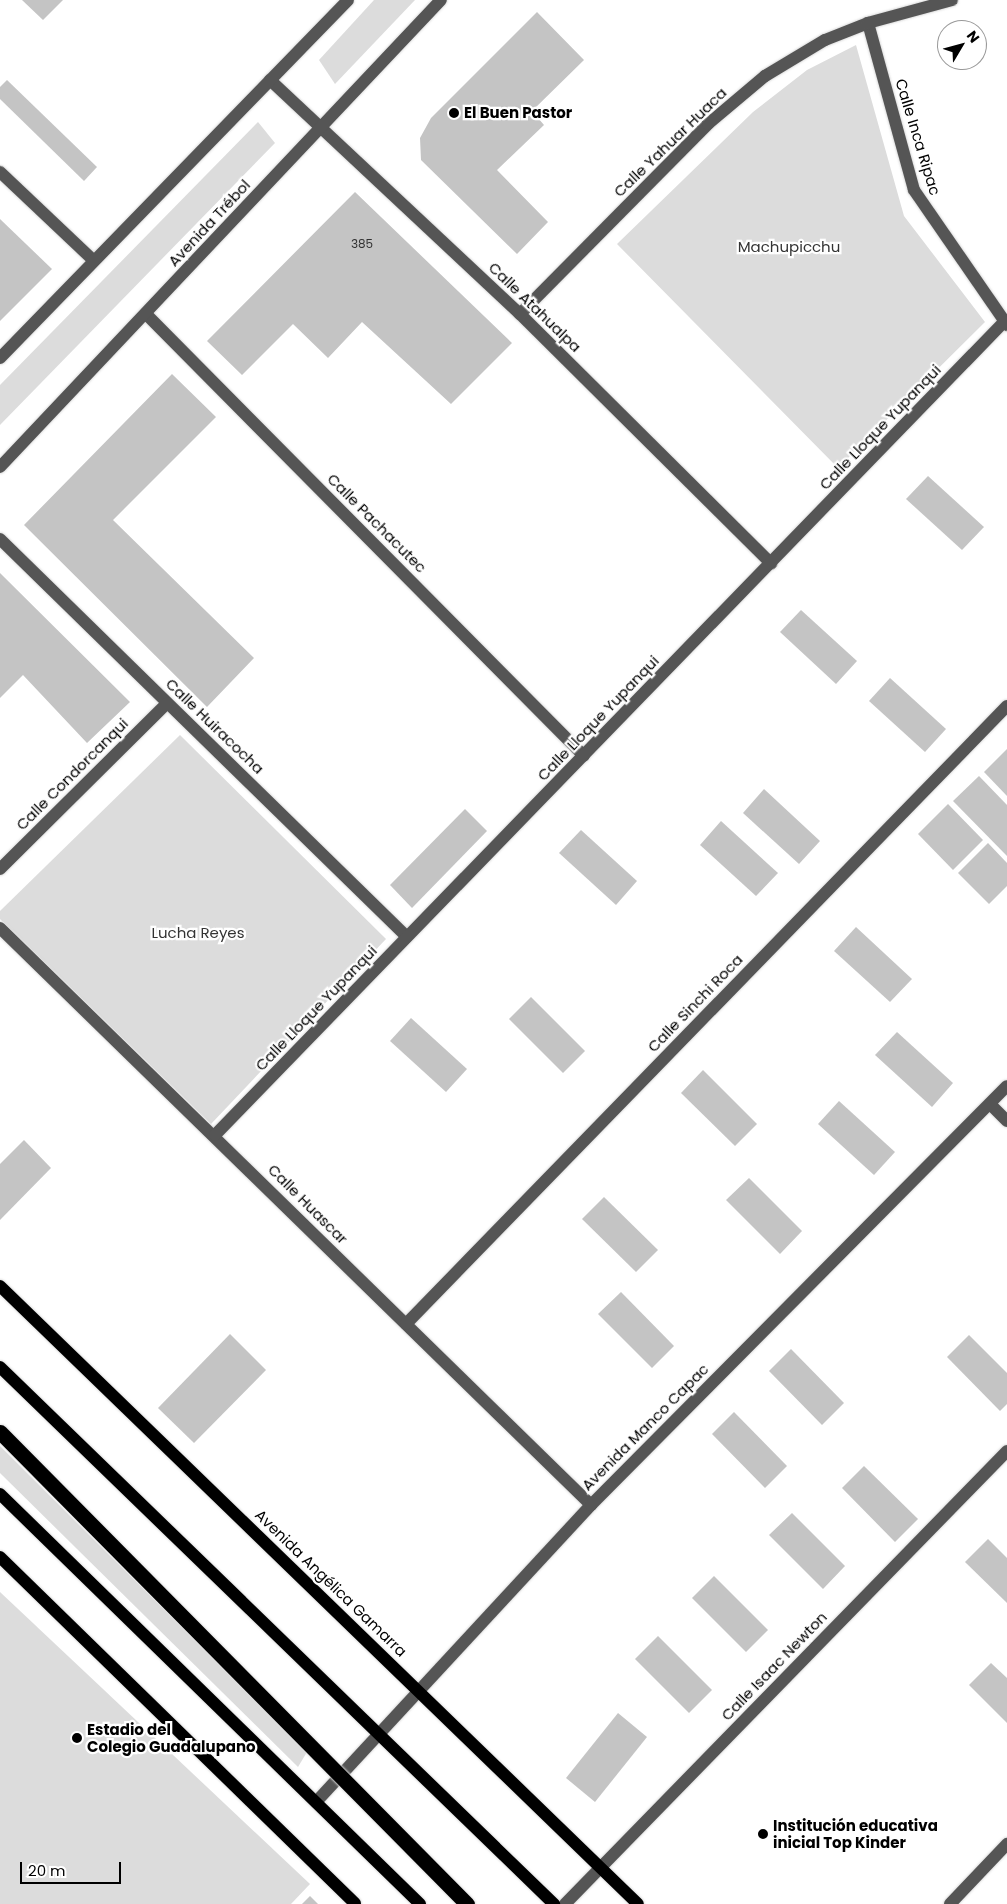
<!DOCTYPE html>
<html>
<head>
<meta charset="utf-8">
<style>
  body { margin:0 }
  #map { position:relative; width:1007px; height:1904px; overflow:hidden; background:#fff; font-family:Poppins,sans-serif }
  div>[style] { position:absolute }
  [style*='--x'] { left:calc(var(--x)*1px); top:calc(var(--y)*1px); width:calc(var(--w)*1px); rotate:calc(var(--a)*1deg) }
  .green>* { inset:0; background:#dcdcdc }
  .building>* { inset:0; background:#c4c4c4 }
  .roads { filter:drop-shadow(0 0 1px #dbdbdb) drop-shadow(0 0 1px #dbdbdb) }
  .minor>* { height:12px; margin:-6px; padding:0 6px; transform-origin:6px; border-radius:6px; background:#555 }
  .major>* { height:12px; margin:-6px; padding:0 6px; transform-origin:6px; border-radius:6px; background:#000 }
  .bridges { filter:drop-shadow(0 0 1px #dbdbdb) drop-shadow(0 0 1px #dbdbdb) }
  .highway-bridge>* { height:15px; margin:-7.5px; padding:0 7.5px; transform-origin:7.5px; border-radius:7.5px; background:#000 }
  .dots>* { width:14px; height:14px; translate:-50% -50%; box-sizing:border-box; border:2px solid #fff; border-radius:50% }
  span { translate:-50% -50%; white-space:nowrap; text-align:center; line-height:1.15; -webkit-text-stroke:4.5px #fff; paint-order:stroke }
  .number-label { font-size:12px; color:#313131 }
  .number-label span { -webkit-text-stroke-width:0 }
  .poi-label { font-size:15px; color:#000; font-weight:700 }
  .left { translate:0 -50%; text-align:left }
  .street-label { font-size:15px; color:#000 }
  .park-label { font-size:15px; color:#333 }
  .north { position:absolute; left:937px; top:20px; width:50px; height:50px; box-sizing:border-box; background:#fff; border:1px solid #999; border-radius:50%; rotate:53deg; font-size:14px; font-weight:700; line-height:20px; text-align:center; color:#000 }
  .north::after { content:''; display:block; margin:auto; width:18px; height:22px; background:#000; clip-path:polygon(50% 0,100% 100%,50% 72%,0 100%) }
  .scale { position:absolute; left:20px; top:1862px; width:101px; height:22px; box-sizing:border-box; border:2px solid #000; border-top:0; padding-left:6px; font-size:15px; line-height:18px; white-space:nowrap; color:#000; -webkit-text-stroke:4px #fff; paint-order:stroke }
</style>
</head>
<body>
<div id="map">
  <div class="green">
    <div style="clip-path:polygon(374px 0,415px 0,335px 84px,319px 60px)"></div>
    <div style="clip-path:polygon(856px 45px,904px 216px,985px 322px,838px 468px,617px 244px,753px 112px,807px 70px)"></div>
    <div style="clip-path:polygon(258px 122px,275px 143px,0 425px,0 385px)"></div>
    <div style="clip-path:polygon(180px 735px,386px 939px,211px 1124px,0 919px,0 911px)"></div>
    <div style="clip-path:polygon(0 1446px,307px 1752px,298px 1767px,0 1473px)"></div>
    <div style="clip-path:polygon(0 1592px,310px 1884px,291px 1904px,0 1904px)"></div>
  </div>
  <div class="building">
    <div style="clip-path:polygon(22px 0,63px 0,43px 20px)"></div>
    <div style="clip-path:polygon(537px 12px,584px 60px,532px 111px,544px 125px,497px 170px,548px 222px,517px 254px,421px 160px,420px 138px,431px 118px)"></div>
    <div style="clip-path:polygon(7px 80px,97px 167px,84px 181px,0 99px,0 87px)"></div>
    <div style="clip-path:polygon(355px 192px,512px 343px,451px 404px,362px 322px,328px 358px,293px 324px,242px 375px,207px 341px)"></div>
    <div style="clip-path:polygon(0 219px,52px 269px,0 321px)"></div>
    <div style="clip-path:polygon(172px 374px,216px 417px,113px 520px,254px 658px,207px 707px,24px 525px)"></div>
    <div style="clip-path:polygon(928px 476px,984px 527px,962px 550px,906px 499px)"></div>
    <div style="clip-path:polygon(0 573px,130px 702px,87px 743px,23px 675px,0 698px)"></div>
    <div style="clip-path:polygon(801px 610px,857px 661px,836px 684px,780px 632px)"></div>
    <div style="clip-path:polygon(890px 678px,946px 729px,925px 752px,869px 701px)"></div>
    <div style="clip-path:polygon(1007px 749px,1007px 796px,984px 772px)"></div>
    <div style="clip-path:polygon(979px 776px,1007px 805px,1007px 856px,953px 801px)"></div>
    <div style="clip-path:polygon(764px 789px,820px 841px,799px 864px,743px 813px)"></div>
    <div style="clip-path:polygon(948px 804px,983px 840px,953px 870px,918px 834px)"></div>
    <div style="clip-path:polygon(465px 809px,487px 831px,412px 908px,390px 885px)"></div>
    <div style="clip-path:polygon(721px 821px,778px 873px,756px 896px,700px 845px)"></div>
    <div style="clip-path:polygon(581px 830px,637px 881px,616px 905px,559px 853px)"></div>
    <div style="clip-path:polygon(988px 843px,1007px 863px,1007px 886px,989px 904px,958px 873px)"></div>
    <div style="clip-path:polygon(856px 927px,912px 979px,890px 1002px,834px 951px)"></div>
    <div style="clip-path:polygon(531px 997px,585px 1051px,563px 1073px,509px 1019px)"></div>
    <div style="clip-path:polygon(411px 1018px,467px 1069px,446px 1092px,390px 1041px)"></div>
    <div style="clip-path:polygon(897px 1032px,953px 1083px,932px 1107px,875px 1055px)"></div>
    <div style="clip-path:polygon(703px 1070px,757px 1124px,735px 1146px,681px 1093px)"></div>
    <div style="clip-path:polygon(839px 1101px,895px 1152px,874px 1175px,818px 1124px)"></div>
    <div style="clip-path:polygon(24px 1140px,51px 1168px,0 1220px,0 1164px)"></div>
    <div style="clip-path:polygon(749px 1178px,802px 1231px,780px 1254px,726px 1200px)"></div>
    <div style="clip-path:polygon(604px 1197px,658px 1250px,636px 1272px,582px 1219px)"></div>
    <div style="clip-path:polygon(621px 1292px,674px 1346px,652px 1368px,598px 1314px)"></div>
    <div style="clip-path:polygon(230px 1334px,266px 1370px,194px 1443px,158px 1408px)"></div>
    <div style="clip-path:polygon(969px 1335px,1007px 1373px,1007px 1404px,1000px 1411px,947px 1357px)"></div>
    <div style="clip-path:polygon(791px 1349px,844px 1403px,822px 1425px,769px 1371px)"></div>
    <div style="clip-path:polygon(734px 1412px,787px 1466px,765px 1488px,712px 1434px)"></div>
    <div style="clip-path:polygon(864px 1466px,918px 1519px,895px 1542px,842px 1488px)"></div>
    <div style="clip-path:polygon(792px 1513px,845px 1566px,823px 1589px,769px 1535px)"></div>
    <div style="clip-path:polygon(988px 1539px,1007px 1558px,1007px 1603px,965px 1562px)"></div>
    <div style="clip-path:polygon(714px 1576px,768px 1630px,746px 1652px,692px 1598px)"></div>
    <div style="clip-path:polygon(658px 1636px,712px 1690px,689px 1713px,635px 1659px)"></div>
    <div style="clip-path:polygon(991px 1663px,1007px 1678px,1007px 1723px,969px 1685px)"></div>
    <div style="clip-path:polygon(618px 1713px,647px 1737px,595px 1802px,566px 1778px)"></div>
    <div style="clip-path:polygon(310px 1896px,318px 1904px,302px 1904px)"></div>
  </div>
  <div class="roads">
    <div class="minor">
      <div style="--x:868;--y:23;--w:173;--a:74.6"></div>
      <div style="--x:914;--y:190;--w:164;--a:55.4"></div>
      <div style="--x:270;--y:80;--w:342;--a:43.1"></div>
      <div style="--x:520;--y:314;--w:354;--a:44.8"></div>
      <div style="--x:0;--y:172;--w:129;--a:43.4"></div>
      <div style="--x:146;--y:314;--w:622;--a:45.26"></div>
      <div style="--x:520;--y:314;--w:267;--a:-45.3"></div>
      <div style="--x:708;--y:124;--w:75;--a:-40.1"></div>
      <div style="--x:765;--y:76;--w:70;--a:-31"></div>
      <div style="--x:825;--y:40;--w:46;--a:-21.6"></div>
      <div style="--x:868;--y:23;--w:87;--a:-15.3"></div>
      <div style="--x:0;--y:358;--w:499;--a:-45.8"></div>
      <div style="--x:0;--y:467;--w:642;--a:-46.64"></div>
      <div style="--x:0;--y:539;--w:569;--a:44.36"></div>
      <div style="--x:0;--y:869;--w:235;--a:-44.8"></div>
      <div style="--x:0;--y:928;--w:826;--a:44.31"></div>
      <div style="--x:990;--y:1104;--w:24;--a:45"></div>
      <div style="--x:215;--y:1135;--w:1133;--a:-45.86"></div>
      <div style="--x:406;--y:1324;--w:862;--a:-45.8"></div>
      <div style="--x:316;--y:1802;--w:405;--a:-47.2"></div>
      <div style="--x:591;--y:1505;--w:590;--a:-45.21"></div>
      <div style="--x:565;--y:1904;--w:633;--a:-45.7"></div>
      <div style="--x:950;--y:1904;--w:83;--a:-46.5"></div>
    </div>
    <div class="major">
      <div style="--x:0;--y:1286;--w:888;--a:44.09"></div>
      <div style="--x:0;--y:1367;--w:772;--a:44.11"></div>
      <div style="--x:0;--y:1494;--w:587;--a:44.31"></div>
      <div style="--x:0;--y:1557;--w:496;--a:44.3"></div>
    </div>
  </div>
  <div class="bridges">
    <div class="highway-bridge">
      <div style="--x:0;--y:1432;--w:664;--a:45.31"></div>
    </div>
  </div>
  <div class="dots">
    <div style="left:454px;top:113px;background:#000"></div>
    <div style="left:77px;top:1738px;background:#000"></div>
    <div style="left:763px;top:1834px;background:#000"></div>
  </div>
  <div class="number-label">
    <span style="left:362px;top:244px">385</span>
  </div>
  <div class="poi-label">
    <span class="left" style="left:464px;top:113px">El Buen Pastor</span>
    <span class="left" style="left:87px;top:1738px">Estadio del<br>Colegio Guadalupano</span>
    <span class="left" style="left:773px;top:1834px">Institución educativa<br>inicial Top Kinder</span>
  </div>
  <div class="street-label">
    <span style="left:918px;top:137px;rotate:73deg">Calle Inca Ripac</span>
    <span style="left:670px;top:142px;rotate:-44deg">Calle Yahuar Huaca</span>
    <span style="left:209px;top:223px;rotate:-47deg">Avenida Trébol</span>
    <span style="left:535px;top:307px;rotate:44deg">Calle Atahualpa</span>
    <span style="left:880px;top:427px;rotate:-46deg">Calle Lloque Yupanqui</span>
    <span style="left:377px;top:523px;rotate:45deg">Calle Pachacutec</span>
    <span style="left:598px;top:718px;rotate:-46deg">Calle Lloque Yupanqui</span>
    <span style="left:215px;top:726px;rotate:44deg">Calle Huiracocha</span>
    <span style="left:72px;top:774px;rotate:-45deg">Calle Condorcanqui</span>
    <span style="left:695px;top:1003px;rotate:-46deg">Calle Sinchi Roca</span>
    <span style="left:316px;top:1008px;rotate:-46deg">Calle Lloque Yupanqui</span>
    <span style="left:308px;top:1204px;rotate:45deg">Calle Huascar</span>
    <span style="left:645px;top:1427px;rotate:-45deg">Avenida Manco Capac</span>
    <span style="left:331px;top:1583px;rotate:44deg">Avenida Angélica Gamarra</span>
    <span style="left:774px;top:1666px;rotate:-46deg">Calle Isaac Newton</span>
  </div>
  <div class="park-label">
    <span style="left:789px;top:247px">Machupicchu</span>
    <span style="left:198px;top:933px">Lucha Reyes</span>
  </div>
  <div class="north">N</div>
  <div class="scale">20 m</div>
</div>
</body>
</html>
